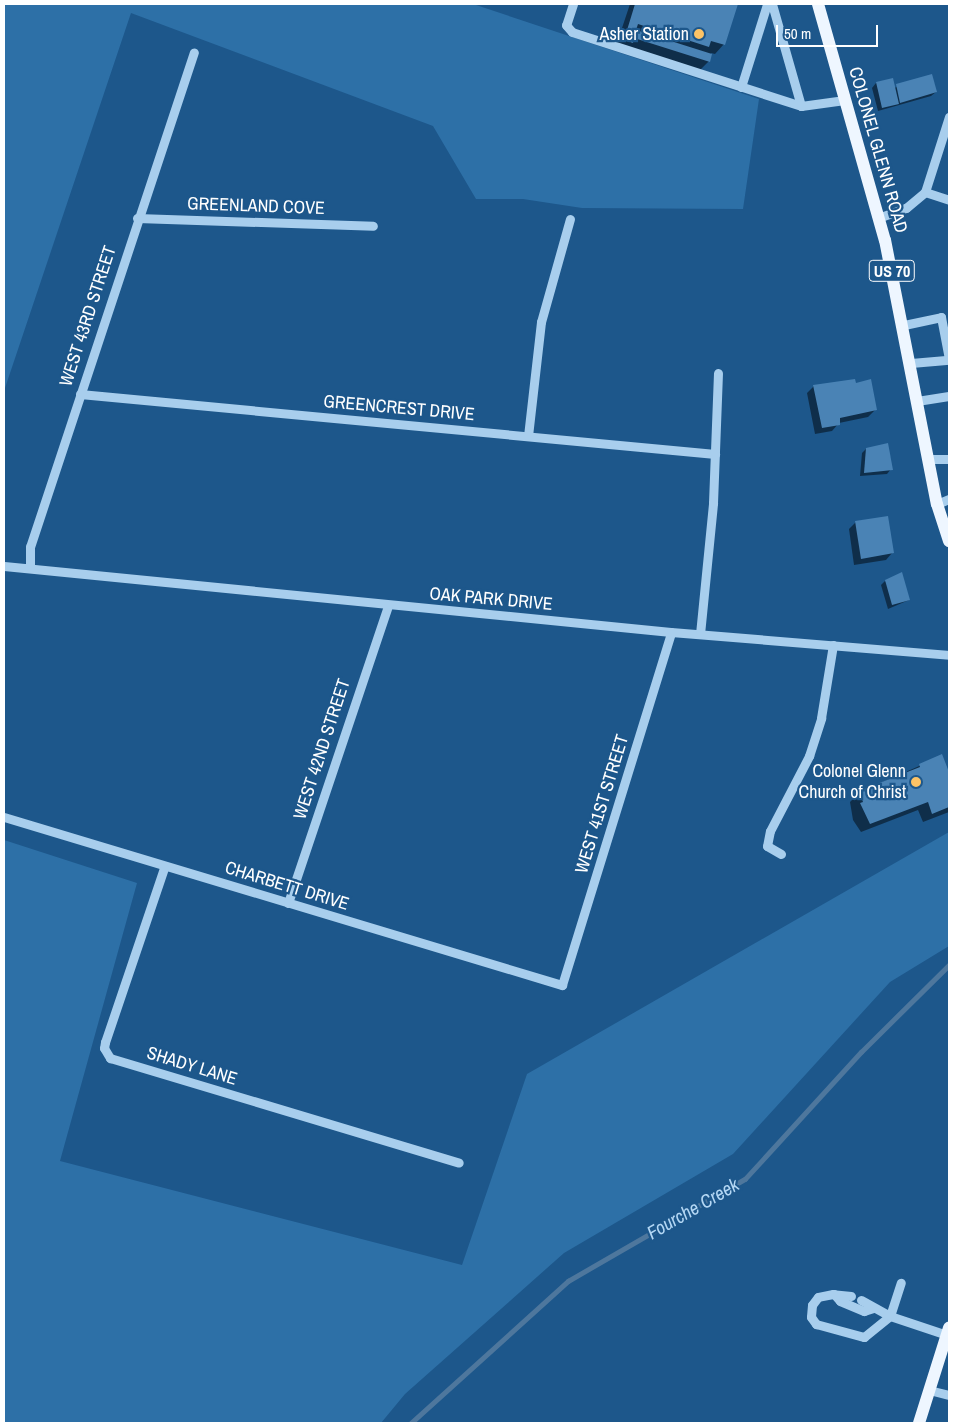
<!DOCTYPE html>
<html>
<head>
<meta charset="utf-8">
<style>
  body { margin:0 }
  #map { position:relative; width:953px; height:1427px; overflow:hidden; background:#1d578b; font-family:"Archivo Narrow",sans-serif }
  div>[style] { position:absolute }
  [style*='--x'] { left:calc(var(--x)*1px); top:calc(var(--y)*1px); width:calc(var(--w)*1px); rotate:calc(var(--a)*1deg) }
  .green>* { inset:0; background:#2d70a7 }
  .shadow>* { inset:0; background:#0007 }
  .stream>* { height:4.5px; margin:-2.25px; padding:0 2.25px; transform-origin:2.25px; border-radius:2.25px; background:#4e779d }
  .building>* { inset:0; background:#4a83b5 }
  .minor>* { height:9px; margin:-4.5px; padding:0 4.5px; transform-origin:4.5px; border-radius:4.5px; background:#a8ceed }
  .major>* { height:12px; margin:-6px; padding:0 6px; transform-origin:6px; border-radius:6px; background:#eef6ff }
  .dots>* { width:14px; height:14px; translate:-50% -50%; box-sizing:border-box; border:2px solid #1d578b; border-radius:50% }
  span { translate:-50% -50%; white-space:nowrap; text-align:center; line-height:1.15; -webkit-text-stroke:4.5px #1d578b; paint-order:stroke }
  .shield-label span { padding:1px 4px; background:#1d578b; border:1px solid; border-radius:4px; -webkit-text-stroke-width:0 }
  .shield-label { font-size:16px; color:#fff; font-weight:700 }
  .poi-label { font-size:18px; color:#fff }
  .right { translate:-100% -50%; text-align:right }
  .street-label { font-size:18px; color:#fff }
  .water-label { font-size:19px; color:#b4d7f4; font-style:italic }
  .frame { position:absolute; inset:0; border:5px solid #fff; pointer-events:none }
  .scale { position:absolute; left:776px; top:25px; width:102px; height:22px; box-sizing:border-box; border:2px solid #fff; border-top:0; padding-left:6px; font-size:15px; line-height:18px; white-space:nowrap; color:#fff; -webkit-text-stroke:4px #1d578b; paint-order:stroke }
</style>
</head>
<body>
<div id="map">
  <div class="green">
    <div style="clip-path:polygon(4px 4px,473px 4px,759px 99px,743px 209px,582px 208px,523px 199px,476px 199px,433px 126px,131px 13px,4px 391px)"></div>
    <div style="clip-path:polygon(949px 832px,949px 946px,890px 982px,733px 1154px,564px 1253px,405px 1394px,381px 1423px,4px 1423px,4px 840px,137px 883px,60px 1161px,462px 1265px,527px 1074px)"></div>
  </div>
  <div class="shadow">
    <div style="clip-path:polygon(630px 4px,737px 4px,724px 44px,715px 54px,711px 53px,709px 61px,700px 70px,615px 49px)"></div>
    <div style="clip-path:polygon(931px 76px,936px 92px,931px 96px,878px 111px,872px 88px,876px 83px,894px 88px)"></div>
    <div style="clip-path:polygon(814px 386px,875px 410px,868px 417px,839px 423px,832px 431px,815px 434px,807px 393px)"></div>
    <div style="clip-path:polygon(866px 449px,891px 469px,887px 474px,860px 476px,862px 453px)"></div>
    <div style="clip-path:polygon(856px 522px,892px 553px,886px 560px,854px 565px,849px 529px)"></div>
    <div style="clip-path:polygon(885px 581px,909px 600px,888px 609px,881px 585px)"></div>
    <div style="clip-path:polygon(942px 756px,949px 776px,949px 812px,923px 822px,918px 810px,861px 832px,853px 820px,850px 802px,860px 792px)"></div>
  </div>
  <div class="stream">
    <div style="--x:411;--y:1423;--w:212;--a:-42.1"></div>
    <div style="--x:568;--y:1281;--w:204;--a:-30"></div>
    <div style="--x:745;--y:1179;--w:172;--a:-47.6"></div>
    <div style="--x:861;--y:1052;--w:124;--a:-44.7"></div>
  </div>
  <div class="building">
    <div style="clip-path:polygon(635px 4px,738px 4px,725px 45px,711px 41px,709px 47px,638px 24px,636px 30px,712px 54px,710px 62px,634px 38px,633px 43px,624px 40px)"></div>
    <div style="clip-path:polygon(932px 74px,937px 92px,900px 103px,896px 84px)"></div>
    <div style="clip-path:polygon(893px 78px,899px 104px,882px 108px,876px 82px)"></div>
    <div style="clip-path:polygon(855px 379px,856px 383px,871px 379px,877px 410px,840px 418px,840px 425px,822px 428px,813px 385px)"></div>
    <div style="clip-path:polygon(888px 443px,893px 470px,864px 473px,866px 448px)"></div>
    <div style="clip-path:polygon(888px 516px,894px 553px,861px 559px,855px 521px)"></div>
    <div style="clip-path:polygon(902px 572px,910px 600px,892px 605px,885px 580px)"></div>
    <div style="clip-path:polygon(942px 754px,949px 772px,949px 807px,932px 814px,928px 802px,870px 824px,860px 803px,863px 802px,859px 791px,920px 767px,919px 764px)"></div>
  </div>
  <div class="minor">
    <div style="--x:573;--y:4;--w:22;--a:108"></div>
    <div style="--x:566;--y:25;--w:9;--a:49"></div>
    <div style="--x:572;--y:32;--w:241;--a:17.9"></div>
    <div style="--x:801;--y:106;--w:44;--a:-7.8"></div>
    <div style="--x:772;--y:4;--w:106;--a:74.1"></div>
    <div style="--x:741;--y:87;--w:87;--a:-72.6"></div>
    <div style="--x:925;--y:192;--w:25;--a:18"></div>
    <div style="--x:137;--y:218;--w:236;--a:1.9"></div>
    <div style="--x:878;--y:218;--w:30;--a:-20"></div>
    <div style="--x:906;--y:208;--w:25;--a:-40"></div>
    <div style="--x:925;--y:192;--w:79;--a:-72.3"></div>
    <div style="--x:904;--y:325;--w:38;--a:-12"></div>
    <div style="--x:941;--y:317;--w:43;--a:79.2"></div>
    <div style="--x:911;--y:363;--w:38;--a:-5"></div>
    <div style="--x:80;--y:394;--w:638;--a:5.4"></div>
    <div style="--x:917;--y:401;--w:32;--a:-9"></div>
    <div style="--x:528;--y:436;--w:115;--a:-83.5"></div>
    <div style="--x:541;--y:322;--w:107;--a:-74.3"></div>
    <div style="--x:929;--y:459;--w:20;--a:0"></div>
    <div style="--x:937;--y:504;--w:13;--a:-23"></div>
    <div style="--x:4;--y:566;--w:670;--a:5.65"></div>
    <div style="--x:671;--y:632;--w:279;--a:4.7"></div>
    <div style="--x:30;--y:567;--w:20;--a:-90"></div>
    <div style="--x:30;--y:547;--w:521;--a:-71.67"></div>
    <div style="--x:700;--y:634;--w:132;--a:-84.3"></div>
    <div style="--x:713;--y:503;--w:130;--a:-87.8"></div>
    <div style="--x:4;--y:817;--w:583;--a:16.76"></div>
    <div style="--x:562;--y:985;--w:369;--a:-72.8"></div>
    <div style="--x:781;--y:854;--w:16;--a:-150"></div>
    <div style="--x:767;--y:846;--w:15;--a:-79"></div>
    <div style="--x:770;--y:831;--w:85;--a:-62.5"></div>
    <div style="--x:809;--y:756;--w:40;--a:-72"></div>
    <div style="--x:821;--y:718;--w:74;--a:-80.7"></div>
    <div style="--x:164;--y:868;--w:184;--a:108.7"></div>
    <div style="--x:105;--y:1042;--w:6;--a:99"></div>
    <div style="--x:104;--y:1048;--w:12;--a:59"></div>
    <div style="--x:110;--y:1058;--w:364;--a:16.7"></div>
    <div style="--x:288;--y:903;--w:314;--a:-71.4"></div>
    <div style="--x:834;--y:1294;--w:9;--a:49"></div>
    <div style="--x:840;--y:1301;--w:26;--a:23"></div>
    <div style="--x:864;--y:1311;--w:9;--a:-18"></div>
    <div style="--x:851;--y:1296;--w:18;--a:-174"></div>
    <div style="--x:833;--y:1294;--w:15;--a:169"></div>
    <div style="--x:818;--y:1297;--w:10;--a:127"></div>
    <div style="--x:812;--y:1305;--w:12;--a:95"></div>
    <div style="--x:811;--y:1317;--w:9;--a:54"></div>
    <div style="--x:816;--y:1324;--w:50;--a:15.2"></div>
    <div style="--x:864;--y:1337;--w:33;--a:-39"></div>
    <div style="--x:890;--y:1316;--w:35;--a:-72"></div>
    <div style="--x:861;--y:1300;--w:33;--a:29"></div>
    <div style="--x:890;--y:1316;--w:60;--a:18.4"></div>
    <div style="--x:929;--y:1390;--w:21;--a:14"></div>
  </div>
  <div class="major">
    <div style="--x:818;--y:4;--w:245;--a:74.2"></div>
    <div style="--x:885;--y:240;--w:269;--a:78.9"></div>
    <div style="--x:937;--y:504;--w:39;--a:72"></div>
    <div style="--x:919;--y:1423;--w:100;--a:-72.5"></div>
  </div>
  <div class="dots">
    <div style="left:699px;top:34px;background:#fcc366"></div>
    <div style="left:916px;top:782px;background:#fcc366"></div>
  </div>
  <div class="shield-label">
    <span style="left:892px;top:271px">US 70</span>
  </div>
  <div class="poi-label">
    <span class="right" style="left:689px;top:34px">Asher Station</span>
    <span class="right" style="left:906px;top:782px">Colonel Glenn<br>Church of Christ</span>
  </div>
  <div class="street-label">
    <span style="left:878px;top:150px;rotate:74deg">COLONEL GLENN ROAD</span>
    <span style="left:256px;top:206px;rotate:2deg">GREENLAND COVE</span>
    <span style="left:88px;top:316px;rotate:-72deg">WEST 43RD STREET</span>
    <span style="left:399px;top:408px;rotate:5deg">GREENCREST DRIVE</span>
    <span style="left:491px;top:599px;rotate:5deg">OAK PARK DRIVE</span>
    <span style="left:322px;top:749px;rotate:-72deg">WEST 42ND STREET</span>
    <span style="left:602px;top:804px;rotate:-73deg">WEST 41ST STREET</span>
    <span style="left:287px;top:886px;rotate:17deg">CHARBETT DRIVE</span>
    <span style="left:192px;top:1066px;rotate:17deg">SHADY LANE</span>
  </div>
  <div class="water-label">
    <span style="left:693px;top:1209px;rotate:-30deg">Fourche Creek</span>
  </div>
  <div class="frame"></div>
  <div class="scale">50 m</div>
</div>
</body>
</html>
